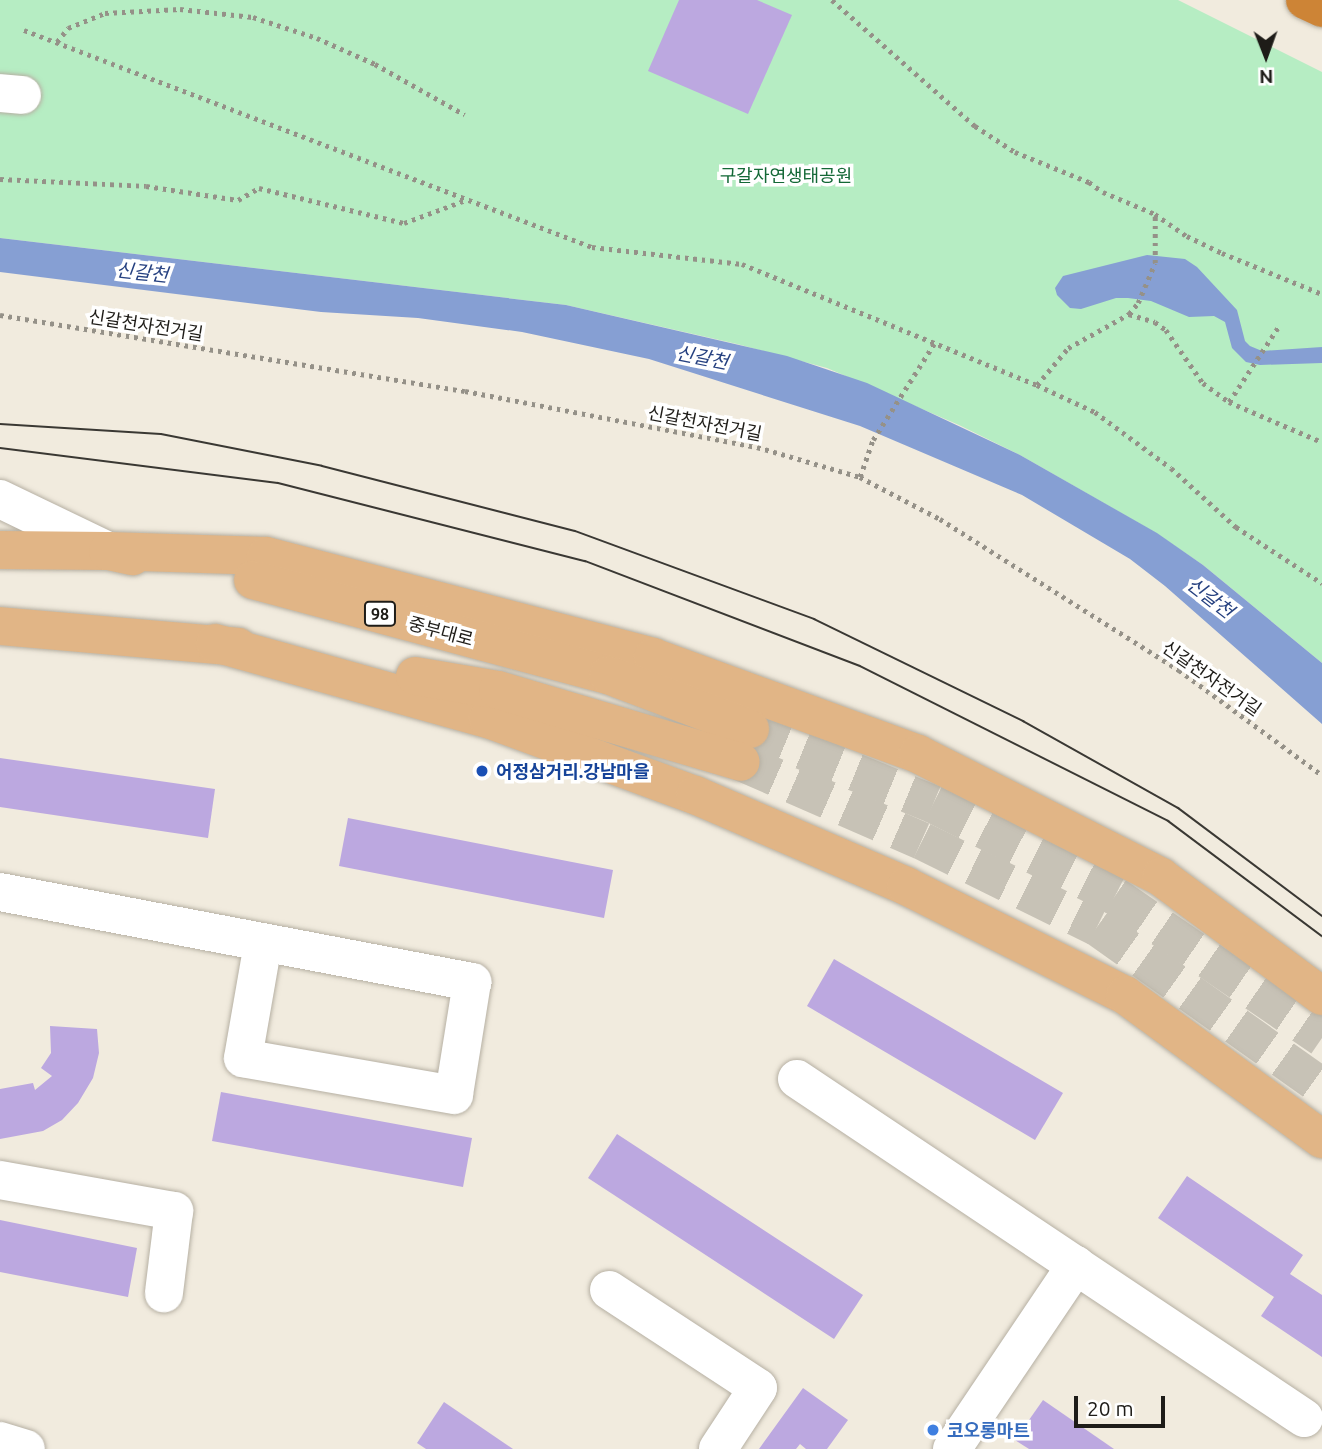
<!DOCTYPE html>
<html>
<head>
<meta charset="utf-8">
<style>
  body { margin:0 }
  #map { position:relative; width:1322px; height:1449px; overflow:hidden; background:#f1ebde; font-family:Ubuntu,"Noto Sans KR",sans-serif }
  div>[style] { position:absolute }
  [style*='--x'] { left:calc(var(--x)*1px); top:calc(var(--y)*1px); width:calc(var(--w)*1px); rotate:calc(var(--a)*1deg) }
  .green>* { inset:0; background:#b6edc3 }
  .water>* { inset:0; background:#869fd3 }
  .building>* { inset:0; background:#bca8e0 }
  .major-tunnel>* { height:38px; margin-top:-19px; transform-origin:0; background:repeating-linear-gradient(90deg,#c7c2b6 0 38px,transparent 0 57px) }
  .path>* { height:4.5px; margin-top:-2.25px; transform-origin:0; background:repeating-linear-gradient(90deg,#959188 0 3.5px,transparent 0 8.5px) }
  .roads { filter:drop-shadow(0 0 2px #b6b0a3) drop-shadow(0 0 2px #b6b0a3) }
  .minor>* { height:38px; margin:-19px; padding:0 19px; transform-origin:19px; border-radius:19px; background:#fff }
  .major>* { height:38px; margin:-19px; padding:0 19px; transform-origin:19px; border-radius:19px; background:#e1b586 }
  .highway>* { height:38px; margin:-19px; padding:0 19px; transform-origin:19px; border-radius:19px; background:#cd8436 }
  .tram>* { height:2px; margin:-1px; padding:0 1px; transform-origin:1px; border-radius:1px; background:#3a3833 }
  .dots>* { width:19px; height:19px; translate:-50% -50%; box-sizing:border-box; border:4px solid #fff; border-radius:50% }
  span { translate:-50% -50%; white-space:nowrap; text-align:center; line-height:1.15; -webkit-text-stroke:7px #fff; paint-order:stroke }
  .shield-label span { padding:2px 5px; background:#fff; border:2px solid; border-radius:5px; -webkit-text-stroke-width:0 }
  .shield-label { font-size:16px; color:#1e1c18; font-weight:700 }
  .park-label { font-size:18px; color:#136836 }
  .street-label { font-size:18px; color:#1e1c18 }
  .transit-label { font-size:18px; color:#164399; font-weight:700 }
  .left { translate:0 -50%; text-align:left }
  .shop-label { font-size:18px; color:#366cbe; font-weight:700 }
  .water-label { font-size:19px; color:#264180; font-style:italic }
  .north { position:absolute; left:1231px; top:21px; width:70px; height:70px; -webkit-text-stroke:5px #fff; paint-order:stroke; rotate:179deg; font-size:19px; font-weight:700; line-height:28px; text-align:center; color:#1e1c18 }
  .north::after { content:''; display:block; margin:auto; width:24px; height:32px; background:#1e1c18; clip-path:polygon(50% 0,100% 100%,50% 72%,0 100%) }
  .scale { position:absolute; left:1074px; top:1396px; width:91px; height:32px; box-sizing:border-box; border:4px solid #1e1c18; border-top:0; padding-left:9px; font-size:21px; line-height:24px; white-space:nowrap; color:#1e1c18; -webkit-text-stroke:5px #fff; paint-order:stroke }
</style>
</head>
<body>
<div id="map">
  <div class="green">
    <div style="clip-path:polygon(0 0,1178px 0,1322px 72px,1322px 663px,1203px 565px,1156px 533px,1020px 455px,959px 425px,827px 368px,737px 344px,566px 305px,0 238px)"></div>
  </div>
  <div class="water">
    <div style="clip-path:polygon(0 238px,566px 305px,787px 356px,867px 383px,1020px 455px,1157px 533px,1203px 565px,1322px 663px,1322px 724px,1165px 586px,1130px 559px,1022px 495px,860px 426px,649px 359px,522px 332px,418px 318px,321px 312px,0 272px)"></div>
    <div style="clip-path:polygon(1147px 255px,1185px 259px,1197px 267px,1237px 310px,1245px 341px,1250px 346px,1262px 351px,1322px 347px,1322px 363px,1260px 365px,1246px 362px,1232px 348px,1225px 322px,1214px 316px,1189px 317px,1151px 301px,1128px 298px,1116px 298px,1081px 309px,1070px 308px,1057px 295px,1055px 288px,1063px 276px)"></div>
  </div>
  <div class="building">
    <div style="clip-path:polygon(679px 0,757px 0,792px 15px,748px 114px,648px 71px)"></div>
    <div style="clip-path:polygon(0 758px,215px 789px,208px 838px,0 807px)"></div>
    <div style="clip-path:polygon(348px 818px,613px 870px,604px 918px,339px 866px)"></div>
    <div style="clip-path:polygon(834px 959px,1063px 1093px,1035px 1140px,807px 1006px)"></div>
    <div style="clip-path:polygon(50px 1026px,97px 1029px,99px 1053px,93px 1078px,78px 1103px,62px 1120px,43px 1131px,0 1139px,0 1089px,33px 1083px,35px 1090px,52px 1076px,41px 1068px,51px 1053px)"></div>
    <div style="clip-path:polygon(221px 1092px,472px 1138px,463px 1187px,212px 1141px)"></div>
    <div style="clip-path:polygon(617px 1134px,863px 1295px,834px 1339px,588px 1178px)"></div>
    <div style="clip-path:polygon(1187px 1176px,1303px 1255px,1290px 1274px,1322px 1295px,1322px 1357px,1261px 1316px,1274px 1297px,1158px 1218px)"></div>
    <div style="clip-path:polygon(0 1220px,137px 1248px,128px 1297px,0 1272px)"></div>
    <div style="clip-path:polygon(803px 1388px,848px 1420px,827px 1449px,806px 1449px,800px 1444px,796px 1449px,759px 1449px)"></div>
    <div style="clip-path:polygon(1043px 1400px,1114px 1449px,1029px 1449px,1015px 1440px)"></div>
    <div style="clip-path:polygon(444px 1402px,513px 1449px,426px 1449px,417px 1443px)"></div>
  </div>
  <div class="major-tunnel">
    <div style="--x:750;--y:729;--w:198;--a:22.3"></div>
    <div style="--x:933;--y:804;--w:204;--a:26.8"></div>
    <div style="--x:1115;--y:896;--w:251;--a:34.4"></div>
    <div style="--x:741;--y:762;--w:197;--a:23.6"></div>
    <div style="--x:922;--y:841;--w:195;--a:26.2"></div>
    <div style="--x:1097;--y:927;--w:276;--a:35.4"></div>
  </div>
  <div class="path">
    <div style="--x:832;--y:0;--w:191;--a:41.4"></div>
    <div style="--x:975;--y:126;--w:48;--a:33"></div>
    <div style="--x:1015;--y:152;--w:80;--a:22.1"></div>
    <div style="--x:1089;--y:182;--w:17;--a:36"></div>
    <div style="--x:1103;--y:192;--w:56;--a:22.9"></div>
    <div style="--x:1155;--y:214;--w:39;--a:35"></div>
    <div style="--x:1187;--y:236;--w:39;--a:26"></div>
    <div style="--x:1222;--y:253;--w:108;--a:22.3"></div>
    <div style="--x:24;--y:30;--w:608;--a:20.91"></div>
    <div style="--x:592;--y:247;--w:151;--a:6.5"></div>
    <div style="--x:742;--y:264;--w:319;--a:22.3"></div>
    <div style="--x:1037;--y:385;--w:64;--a:25"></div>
    <div style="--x:1095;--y:412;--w:94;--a:36.4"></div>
    <div style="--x:1171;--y:468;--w:88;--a:42.2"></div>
    <div style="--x:1236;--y:527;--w:103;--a:33.1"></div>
    <div style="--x:57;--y:42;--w:18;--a:-52"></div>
    <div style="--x:68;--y:28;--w:40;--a:-22"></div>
    <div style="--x:105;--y:13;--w:75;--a:-3.1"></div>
    <div style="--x:180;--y:9;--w:73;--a:6.3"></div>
    <div style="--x:253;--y:17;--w:67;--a:18.2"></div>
    <div style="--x:317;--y:38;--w:64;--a:24.1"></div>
    <div style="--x:375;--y:64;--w:103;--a:29.5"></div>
    <div style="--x:0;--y:179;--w:146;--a:2.7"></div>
    <div style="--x:146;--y:186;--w:93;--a:8.7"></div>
    <div style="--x:238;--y:200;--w:24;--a:-30"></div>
    <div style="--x:259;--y:188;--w:149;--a:13.6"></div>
    <div style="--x:404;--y:223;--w:66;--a:-20.4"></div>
    <div style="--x:1129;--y:314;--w:27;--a:17"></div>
    <div style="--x:1155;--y:322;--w:14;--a:36"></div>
    <div style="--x:1166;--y:330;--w:65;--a:55.1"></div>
    <div style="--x:1203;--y:383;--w:32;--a:36"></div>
    <div style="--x:1229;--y:402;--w:101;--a:23.3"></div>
    <div style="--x:0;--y:315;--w:471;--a:9.3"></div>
    <div style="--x:465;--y:391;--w:297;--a:10.9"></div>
    <div style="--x:757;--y:447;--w:107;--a:16.2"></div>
    <div style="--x:860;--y:477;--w:90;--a:27.7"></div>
    <div style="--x:940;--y:519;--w:283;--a:32.3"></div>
    <div style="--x:1179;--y:670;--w:177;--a:36.3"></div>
    <div style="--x:1037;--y:385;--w:48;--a:-50"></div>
    <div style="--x:1068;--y:348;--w:70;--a:-29.1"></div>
    <div style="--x:1129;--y:314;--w:14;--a:-51"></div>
    <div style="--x:1138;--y:303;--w:43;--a:-67"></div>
    <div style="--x:1155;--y:263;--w:49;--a:-90"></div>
    <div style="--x:1229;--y:402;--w:91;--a:-56.7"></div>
    <div style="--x:860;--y:477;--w:39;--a:-71"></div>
    <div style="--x:873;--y:440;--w:114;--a:-57.6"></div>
  </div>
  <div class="roads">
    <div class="minor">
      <div style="--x:0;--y:93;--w:22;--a:5"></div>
      <div style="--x:0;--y:499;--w:120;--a:25.7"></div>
      <div style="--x:0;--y:892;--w:481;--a:10.8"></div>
      <div style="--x:472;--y:982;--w:114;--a:99.1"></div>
      <div style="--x:454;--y:1095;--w:214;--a:-170.1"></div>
      <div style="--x:243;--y:1058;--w:117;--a:-80.1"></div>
      <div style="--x:797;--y:1079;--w:610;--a:33.77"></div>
      <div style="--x:0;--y:1180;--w:177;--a:10.1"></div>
      <div style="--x:174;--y:1211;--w:83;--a:97"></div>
      <div style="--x:609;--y:1290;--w:178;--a:33.3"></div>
      <div style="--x:758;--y:1388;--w:73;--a:123.3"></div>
      <div style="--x:0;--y:1441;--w:27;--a:17"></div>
      <div style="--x:952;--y:1449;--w:222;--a:-56"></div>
    </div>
    <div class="major">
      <div style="--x:0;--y:550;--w:108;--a:0.5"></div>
      <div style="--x:108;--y:551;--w:25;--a:12"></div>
      <div style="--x:108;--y:551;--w:158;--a:1.8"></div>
      <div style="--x:266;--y:556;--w:400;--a:14.6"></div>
      <div style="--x:653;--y:657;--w:282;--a:20.1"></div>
      <div style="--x:918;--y:754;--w:272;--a:26.8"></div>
      <div style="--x:1161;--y:877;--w:200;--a:36.5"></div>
      <div style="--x:253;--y:580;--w:367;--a:15"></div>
      <div style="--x:608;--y:675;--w:152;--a:20.8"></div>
      <div style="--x:0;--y:626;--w:239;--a:5"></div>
      <div style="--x:215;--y:643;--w:283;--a:15.6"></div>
      <div style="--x:488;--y:719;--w:221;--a:20.2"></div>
      <div style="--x:695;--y:795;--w:230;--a:23.3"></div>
      <div style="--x:906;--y:886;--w:245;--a:26.5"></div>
      <div style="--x:1125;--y:995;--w:244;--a:36.2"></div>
      <div style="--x:415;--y:676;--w:84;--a:9.6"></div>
      <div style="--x:498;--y:690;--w:253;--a:16.5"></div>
    </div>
    <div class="highway">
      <div style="--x:1305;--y:0;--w:19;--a:25"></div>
    </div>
  </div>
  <div class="tram">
    <div style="--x:0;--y:424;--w:161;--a:3.6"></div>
    <div style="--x:161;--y:434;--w:164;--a:11.2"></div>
    <div style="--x:322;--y:466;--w:261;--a:14.4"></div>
    <div style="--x:575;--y:531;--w:255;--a:20.2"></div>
    <div style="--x:814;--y:619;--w:233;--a:26"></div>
    <div style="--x:1023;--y:721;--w:178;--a:29.3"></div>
    <div style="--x:1178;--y:808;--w:180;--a:36.9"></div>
    <div style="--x:0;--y:448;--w:280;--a:7.2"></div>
    <div style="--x:278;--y:483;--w:317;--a:14.3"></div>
    <div style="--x:585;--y:561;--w:294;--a:20.9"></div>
    <div style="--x:860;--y:666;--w:345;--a:26.7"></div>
    <div style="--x:1168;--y:821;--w:192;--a:36.8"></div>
  </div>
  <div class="dots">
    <div style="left:482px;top:771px;background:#1a4fb4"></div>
    <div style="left:933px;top:1430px;background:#3f7fe0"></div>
  </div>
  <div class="shield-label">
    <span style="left:380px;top:614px">98</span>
  </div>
  <div class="park-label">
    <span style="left:786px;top:175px">구갈자연생태공원</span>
  </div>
  <div class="street-label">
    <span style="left:146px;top:325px;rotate:9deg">신갈천자전거길</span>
    <span style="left:705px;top:423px;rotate:11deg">신갈천자전거길</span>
    <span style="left:441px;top:631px;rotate:15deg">중부대로</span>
    <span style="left:1212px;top:678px;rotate:35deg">신갈천자전거길</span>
  </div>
  <div class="transit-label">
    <span class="left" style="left:496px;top:771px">어정삼거리.강남마을</span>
  </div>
  <div class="shop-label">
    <span class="left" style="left:947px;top:1430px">코오롱마트</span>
  </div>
  <div class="water-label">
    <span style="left:142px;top:273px;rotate:6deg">신갈천</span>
    <span style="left:702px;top:358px;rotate:11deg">신갈천</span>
    <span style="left:1210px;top:598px;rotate:38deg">신갈천</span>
  </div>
  <div class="north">N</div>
  <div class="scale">20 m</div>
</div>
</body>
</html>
